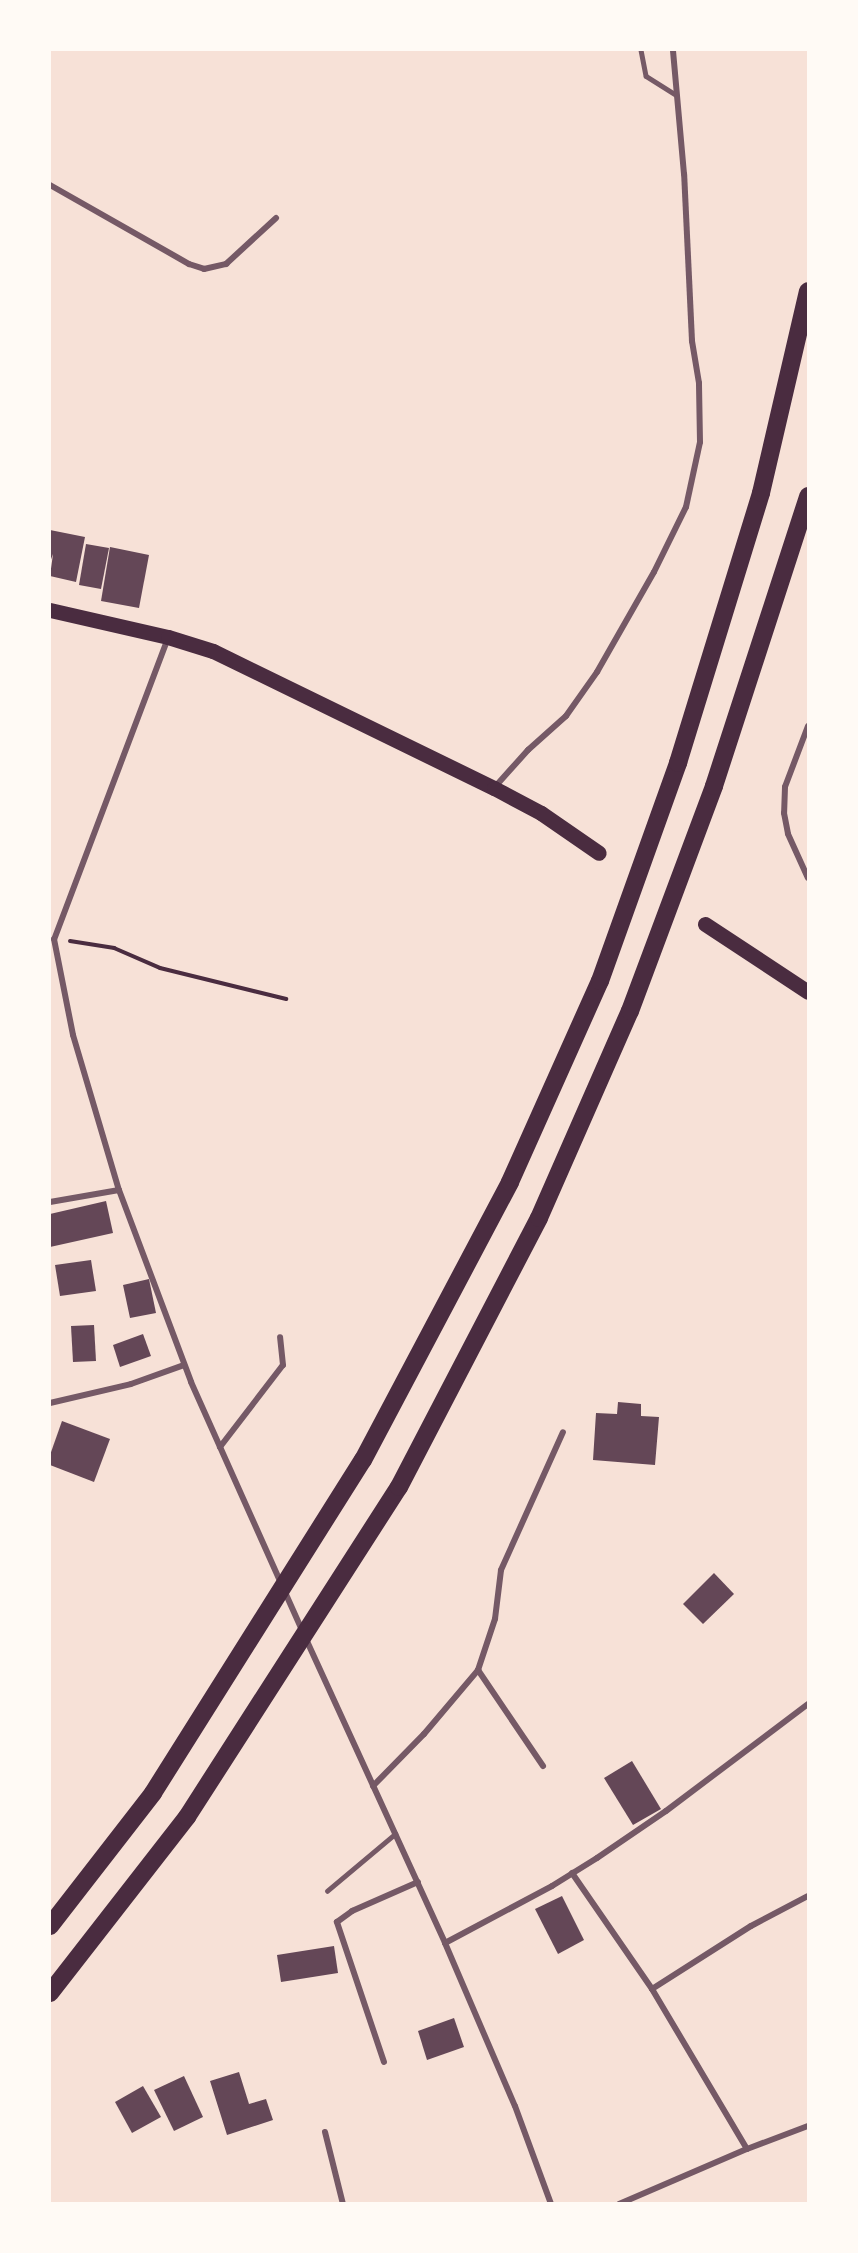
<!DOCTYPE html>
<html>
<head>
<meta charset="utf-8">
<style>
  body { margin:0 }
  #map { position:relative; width:858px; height:2253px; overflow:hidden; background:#f7e1d7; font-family:"Nunito Sans",sans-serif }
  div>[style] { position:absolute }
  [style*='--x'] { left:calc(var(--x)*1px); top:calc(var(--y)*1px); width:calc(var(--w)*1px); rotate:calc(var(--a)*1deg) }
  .building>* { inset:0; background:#644757 }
  .path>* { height:4px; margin:-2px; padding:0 2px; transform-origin:2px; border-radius:2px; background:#4a2c40 }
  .service>* { height:4.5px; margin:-2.25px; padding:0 2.25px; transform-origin:2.25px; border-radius:2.25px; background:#755966 }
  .minor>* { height:6px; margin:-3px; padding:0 3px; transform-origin:3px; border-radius:3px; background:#755966 }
  .primary>* { height:15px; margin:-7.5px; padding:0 7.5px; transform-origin:7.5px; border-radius:7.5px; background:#4a2c40 }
  .motorway>* { height:18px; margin:-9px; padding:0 9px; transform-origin:9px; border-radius:9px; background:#4a2c40 }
  span { translate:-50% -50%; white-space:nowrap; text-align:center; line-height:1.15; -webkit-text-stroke:6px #fffaf5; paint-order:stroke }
  .frame { position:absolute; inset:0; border:51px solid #fffaf5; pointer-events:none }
</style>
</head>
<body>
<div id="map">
  <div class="building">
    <div style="clip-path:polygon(50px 530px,85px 537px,76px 582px,50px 576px,53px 554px,50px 562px)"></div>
    <div style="clip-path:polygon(86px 544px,109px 548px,101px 589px,79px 585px)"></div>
    <div style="clip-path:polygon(110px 547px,149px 555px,139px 608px,101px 601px)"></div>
    <div style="clip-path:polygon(106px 1201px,113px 1233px,50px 1247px,50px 1214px)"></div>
    <div style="clip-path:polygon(91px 1260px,96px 1291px,60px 1296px,55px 1265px)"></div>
    <div style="clip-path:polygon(149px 1279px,156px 1313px,130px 1318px,123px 1285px)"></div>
    <div style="clip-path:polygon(94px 1325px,96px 1361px,73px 1362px,71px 1326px)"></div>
    <div style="clip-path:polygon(143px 1334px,151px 1356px,120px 1367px,113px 1345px)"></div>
    <div style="clip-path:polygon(618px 1402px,641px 1404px,641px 1416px,659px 1417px,655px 1465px,593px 1460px,596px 1413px,617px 1414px)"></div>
    <div style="clip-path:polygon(62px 1421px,110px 1439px,94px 1482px,50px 1465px,50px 1455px)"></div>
    <div style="clip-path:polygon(714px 1573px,734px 1594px,703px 1624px,683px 1604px)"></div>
    <div style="clip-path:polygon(632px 1761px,661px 1809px,633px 1825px,604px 1778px)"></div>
    <div style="clip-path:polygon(562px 1896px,584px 1940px,558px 1954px,535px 1909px)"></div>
    <div style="clip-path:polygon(334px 1946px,338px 1973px,281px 1982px,277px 1955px)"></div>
    <div style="clip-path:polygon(454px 2018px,464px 2047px,427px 2060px,418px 2031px)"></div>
    <div style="clip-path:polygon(239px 2072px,249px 2104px,266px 2099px,273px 2120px,227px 2135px,210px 2081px)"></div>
    <div style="clip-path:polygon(184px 2076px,203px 2117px,174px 2131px,154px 2090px)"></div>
    <div style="clip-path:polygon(143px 2086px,161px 2117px,132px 2133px,115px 2102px)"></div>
  </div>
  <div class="path">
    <div style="--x:70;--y:941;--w:45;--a:9"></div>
    <div style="--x:114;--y:948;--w:50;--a:23.5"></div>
    <div style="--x:160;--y:968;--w:130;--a:13.8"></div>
  </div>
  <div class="service">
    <div style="--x:641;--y:50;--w:26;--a:79"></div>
    <div style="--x:646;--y:76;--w:36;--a:32"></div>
    <div style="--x:327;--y:1891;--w:89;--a:-40"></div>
  </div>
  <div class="minor">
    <div style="--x:50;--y:185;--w:160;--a:29.6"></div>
    <div style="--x:189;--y:264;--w:16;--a:18"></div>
    <div style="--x:204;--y:269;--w:23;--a:-13"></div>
    <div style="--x:226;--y:264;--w:68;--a:-42.6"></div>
    <div style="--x:168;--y:638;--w:322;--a:110.7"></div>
    <div style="--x:54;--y:939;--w:98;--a:78.8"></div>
    <div style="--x:73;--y:1035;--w:162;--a:73.5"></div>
    <div style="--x:119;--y:1190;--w:205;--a:69.4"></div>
    <div style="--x:191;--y:1382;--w:272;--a:65.9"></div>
    <div style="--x:808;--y:726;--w:65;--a:110.7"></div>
    <div style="--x:785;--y:787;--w:26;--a:92"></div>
    <div style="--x:784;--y:813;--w:21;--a:79"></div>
    <div style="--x:788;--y:834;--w:48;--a:65.6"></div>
    <div style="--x:494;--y:788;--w:51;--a:-48.2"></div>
    <div style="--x:528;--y:750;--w:51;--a:-41.8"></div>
    <div style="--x:566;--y:716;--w:54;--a:-54.8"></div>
    <div style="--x:597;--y:672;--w:115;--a:-60.3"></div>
    <div style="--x:654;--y:572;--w:72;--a:-63.8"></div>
    <div style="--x:686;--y:507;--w:66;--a:-77.8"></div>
    <div style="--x:700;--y:442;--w:59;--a:-91"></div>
    <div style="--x:699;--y:383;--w:43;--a:-99.5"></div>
    <div style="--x:692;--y:341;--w:167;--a:-92.7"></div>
    <div style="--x:684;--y:174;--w:124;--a:-95.1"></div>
    <div style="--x:50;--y:1202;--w:70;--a:-9.9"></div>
    <div style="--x:50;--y:1403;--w:83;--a:-13.2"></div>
    <div style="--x:131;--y:1384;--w:56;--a:-19.7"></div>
    <div style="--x:220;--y:1447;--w:103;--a:-52.5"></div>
    <div style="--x:283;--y:1365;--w:28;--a:-96"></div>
    <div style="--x:306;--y:1639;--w:334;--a:65.4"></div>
    <div style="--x:445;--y:1943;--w:177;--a:66.8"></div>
    <div style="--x:515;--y:2106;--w:104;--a:69.8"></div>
    <div style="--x:478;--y:1670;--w:116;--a:55.9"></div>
    <div style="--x:373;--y:1786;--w:73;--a:-45.6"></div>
    <div style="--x:424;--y:1734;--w:84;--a:-49.8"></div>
    <div style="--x:478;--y:1670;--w:54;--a:-71.6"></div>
    <div style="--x:495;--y:1619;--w:49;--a:-83"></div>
    <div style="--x:501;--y:1570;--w:151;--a:-65.8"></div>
    <div style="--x:572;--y:1873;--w:141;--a:55.4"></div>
    <div style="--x:652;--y:1989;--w:186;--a:59.3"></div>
    <div style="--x:445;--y:1943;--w:121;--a:-28"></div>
    <div style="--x:552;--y:1886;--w:53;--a:-31.9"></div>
    <div style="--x:597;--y:1858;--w:83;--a:-34.3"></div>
    <div style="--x:666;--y:1811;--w:178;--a:-37"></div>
    <div style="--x:652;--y:1989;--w:117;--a:-32.5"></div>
    <div style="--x:751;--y:1926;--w:64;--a:-27.8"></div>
    <div style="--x:384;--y:2062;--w:148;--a:-108.6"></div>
    <div style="--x:337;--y:1922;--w:19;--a:-36"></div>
    <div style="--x:352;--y:1911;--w:72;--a:-23.7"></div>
    <div style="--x:325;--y:2132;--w:74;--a:76"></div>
    <div style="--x:619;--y:2204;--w:139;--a:-23.3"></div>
    <div style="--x:747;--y:2149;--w:65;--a:-20.7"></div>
  </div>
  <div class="primary">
    <div style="--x:50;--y:610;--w:121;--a:12.9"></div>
    <div style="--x:168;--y:637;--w:47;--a:17.3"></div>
    <div style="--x:213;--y:651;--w:313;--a:26"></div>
    <div style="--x:494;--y:788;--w:53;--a:28"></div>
    <div style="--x:541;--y:813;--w:70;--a:34.6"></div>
    <div style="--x:705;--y:924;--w:123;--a:33.4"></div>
  </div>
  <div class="motorway">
    <div style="--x:50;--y:1926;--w:168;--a:-52.2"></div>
    <div style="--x:153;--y:1793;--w:394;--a:-57.8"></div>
    <div style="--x:363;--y:1460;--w:314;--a:-62.1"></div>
    <div style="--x:510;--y:1182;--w:220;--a:-65.9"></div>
    <div style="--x:600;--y:981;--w:232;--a:-70.3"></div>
    <div style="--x:678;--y:763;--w:282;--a:-72.9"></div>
    <div style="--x:761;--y:493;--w:207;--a:-76.9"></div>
    <div style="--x:50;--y:1993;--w:223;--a:-52.1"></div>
    <div style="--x:187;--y:1817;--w:392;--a:-57.3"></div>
    <div style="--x:399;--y:1487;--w:303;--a:-62.5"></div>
    <div style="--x:539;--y:1218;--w:226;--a:-66.3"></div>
    <div style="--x:630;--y:1011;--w:240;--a:-69.5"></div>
    <div style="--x:714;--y:786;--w:305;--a:-72"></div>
  </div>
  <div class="frame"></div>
</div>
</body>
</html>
